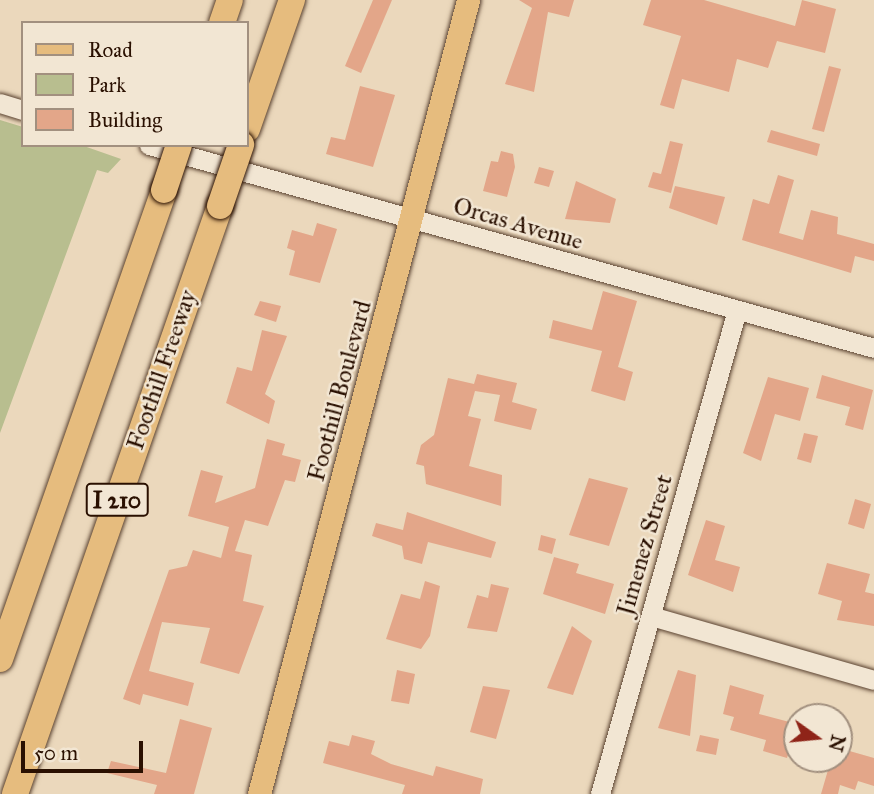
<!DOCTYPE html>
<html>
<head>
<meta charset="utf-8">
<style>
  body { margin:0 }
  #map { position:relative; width:874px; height:794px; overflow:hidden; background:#ebd8bc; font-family:"IM FELL Great Primer",serif }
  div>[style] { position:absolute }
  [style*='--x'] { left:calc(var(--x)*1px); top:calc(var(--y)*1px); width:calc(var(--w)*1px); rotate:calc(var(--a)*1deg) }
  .green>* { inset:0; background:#b8be8f }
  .building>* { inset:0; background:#e3a689 }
  .roads { filter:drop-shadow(0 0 2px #5a4230) drop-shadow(0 0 2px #5a4230) }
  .minor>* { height:19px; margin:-9.5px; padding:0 9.5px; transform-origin:9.5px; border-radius:9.5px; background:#f2e6d3 }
  .major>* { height:23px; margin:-11.5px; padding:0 11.5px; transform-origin:11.5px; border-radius:11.5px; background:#e6bc7e }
  .highway>* { height:26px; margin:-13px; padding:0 13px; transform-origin:13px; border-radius:13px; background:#e6bc7e }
  .bridges { filter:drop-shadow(0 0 2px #2a1001) drop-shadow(0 0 2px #2a1001) }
  .highway-bridge>* { height:26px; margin:-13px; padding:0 13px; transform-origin:13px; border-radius:13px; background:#e6bc7e }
  span { translate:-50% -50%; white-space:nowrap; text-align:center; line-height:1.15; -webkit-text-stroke:5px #f2e6d3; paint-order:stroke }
  .shield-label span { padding:2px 5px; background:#f2e6d3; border:2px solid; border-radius:5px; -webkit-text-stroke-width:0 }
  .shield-label { font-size:23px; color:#2a1001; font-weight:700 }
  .street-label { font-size:24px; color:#2a1001 }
  .legend { position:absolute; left:21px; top:21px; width:228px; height:126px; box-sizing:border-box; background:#f2e6d3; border:2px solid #a2907f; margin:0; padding:9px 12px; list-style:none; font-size:21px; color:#2a1001 }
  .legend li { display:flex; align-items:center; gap:14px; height:35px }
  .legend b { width:35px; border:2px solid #a2907f }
  .north { position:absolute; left:783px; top:703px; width:70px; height:70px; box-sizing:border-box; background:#f2e6d3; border:2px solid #a2907f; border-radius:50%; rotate:105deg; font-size:19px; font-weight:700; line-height:28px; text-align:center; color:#2a1001 }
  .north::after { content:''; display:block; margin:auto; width:24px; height:32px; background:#8f2418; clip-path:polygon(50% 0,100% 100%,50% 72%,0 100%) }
  .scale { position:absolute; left:21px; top:741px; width:122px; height:32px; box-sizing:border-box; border:4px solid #2a1001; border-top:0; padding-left:9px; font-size:21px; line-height:24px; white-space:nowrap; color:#2a1001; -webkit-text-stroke:5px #f2e6d3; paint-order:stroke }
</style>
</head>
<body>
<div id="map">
  <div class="green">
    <div style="clip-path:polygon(0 120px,23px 127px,23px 145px,81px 145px,121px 159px,108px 173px,97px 170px,0 433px)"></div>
  </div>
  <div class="building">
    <div style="clip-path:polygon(373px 0,392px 0,361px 73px,345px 66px)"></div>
    <div style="clip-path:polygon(519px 0,574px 0,569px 17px,548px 12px,534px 92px,505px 84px,532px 8px)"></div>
    <div style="clip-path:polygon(651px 0,704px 0,795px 26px,802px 0,836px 9px,825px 53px,777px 41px,768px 68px,737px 59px,729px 92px,682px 79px,674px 109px,660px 105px,681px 36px,643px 25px)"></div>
    <div style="clip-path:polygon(829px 66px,841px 69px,824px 132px,812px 129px)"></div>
    <div style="clip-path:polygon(360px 86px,395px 95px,373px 167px,326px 154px,331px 137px,345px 140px)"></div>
    <div style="clip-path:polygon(771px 130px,820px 144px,817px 156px,767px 142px)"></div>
    <div style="clip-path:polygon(670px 141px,683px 144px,671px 193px,648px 187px,653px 172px,661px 174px)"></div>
    <div style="clip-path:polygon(501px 151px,513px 154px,515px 167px,507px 197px,483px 191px,491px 161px,498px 162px)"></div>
    <div style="clip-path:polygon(539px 167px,554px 171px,549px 187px,534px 183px)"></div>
    <div style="clip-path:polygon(778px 175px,794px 180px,779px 233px,803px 240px,811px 210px,838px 217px,837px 234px,874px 244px,874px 261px,855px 256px,851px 273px,742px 240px,753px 199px,769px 204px)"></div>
    <div style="clip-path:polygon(576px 181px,616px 199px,610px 223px,565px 219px)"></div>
    <div style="clip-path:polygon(675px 186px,725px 197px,717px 225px,669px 208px)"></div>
    <div style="clip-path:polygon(317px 223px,337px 229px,320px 283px,289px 275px,295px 251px,287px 248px,292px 230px,313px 236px)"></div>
    <div style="clip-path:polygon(603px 291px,637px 301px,618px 367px,633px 372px,625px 401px,591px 391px,602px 351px,549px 338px,553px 320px,592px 330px)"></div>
    <div style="clip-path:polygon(260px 301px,281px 306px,276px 322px,254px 315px)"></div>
    <div style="clip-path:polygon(262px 330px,287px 336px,265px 394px,275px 401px,269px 424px,226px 403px,237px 367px,252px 371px)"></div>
    <div style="clip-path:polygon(477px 374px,517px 383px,512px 402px,537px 409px,531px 430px,494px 421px,500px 395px,475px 391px,468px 416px,481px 419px,469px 466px,502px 475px,501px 506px,426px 484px,424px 466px,416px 464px,421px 445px,434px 435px,448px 378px,474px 384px)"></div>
    <div style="clip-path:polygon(822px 375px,873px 390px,863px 430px,845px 425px,850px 407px,816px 398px)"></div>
    <div style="clip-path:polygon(768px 377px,809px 388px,800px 421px,775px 414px,761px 461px,743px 453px)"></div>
    <div style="clip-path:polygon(804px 433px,818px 436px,811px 463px,797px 459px)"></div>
    <div style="clip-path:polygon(267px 439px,285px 444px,282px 455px,301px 460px,295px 482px,285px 480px,268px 526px,245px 520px,235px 551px,252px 555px,243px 601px,264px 606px,239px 674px,200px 663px,210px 628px,162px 622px,149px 671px,194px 683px,188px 706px,143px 694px,140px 705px,123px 699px,169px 570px,187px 566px,193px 550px,221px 558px,229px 527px,188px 516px,201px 470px,223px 476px,215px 503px,255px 488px)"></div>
    <div style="clip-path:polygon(589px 478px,628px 488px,609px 546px,569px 535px)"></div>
    <div style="clip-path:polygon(855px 499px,871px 504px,864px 529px,848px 524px)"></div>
    <div style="clip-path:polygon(407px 512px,496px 542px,491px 558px,428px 542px,422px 564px,404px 559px,402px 546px,372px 536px,376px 523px,403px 530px)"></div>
    <div style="clip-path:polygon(706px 520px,725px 526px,715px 560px,740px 567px,733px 592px,688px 575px)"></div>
    <div style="clip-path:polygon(541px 535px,556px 539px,552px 554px,538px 550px)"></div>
    <div style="clip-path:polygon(554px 557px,579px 564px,576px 573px,614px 584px,605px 614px,543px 594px)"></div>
    <div style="clip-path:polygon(827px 563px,870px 574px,865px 592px,874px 594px,874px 626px,837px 620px,842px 601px,818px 594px)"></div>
    <div style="clip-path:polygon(425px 581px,440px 586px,430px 636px,421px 649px,386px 639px,401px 594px,420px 599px)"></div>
    <div style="clip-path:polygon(491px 584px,509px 588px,497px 632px,467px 628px,477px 595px,488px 598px)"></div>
    <div style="clip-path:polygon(572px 626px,592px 641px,573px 695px,547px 688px)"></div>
    <div style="clip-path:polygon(397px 670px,415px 674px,409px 704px,391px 701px)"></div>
    <div style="clip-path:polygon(678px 670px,696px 675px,690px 736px,658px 728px)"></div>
    <div style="clip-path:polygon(730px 685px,764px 695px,759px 714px,797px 724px,797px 750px,790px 748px,787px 758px,763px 751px,766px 740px,730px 730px,734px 717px,723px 714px)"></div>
    <div style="clip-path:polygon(483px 686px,510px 690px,496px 739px,470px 732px)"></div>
    <div style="clip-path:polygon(180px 719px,212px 728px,194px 794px,154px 794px,157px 785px,107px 773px,111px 761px,166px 773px)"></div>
    <div style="clip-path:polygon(352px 735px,375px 741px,371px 754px,391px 764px,433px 776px,436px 766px,483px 779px,480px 794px,402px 794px,405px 785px,323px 763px,329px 741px,349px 746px)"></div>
    <div style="clip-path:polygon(700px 735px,719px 739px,716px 755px,696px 751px)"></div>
    <div style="clip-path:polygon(839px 748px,874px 758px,874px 786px,858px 781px,855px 790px,840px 785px,838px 794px,821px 794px,828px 770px,804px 759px,839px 759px)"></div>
  </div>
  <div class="roads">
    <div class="minor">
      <div style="--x:0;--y:103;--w:24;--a:17"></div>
      <div style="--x:149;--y:145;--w:753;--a:15.64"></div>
      <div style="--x:651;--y:616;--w:232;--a:16"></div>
      <div style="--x:600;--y:794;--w:503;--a:-74.2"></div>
    </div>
    <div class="major">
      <div style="--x:259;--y:794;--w:821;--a:-75.25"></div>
    </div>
    <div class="highway">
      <div style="--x:222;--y:23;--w:24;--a:-71"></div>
      <div style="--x:247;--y:129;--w:137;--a:-70.8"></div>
      <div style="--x:0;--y:659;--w:497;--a:-70.7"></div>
      <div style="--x:15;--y:794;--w:623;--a:-70.78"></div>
    </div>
  </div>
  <div class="bridges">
    <div class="highway-bridge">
      <div style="--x:164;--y:190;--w:47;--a:-71.6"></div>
      <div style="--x:220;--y:206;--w:65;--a:-71"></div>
    </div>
  </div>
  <div class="shield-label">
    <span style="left:117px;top:500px">I 210</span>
  </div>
  <div class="street-label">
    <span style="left:518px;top:224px;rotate:16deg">Orcas Avenue</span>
    <span style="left:162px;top:370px;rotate:-71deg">Foothill Freeway</span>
    <span style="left:340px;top:391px;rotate:-75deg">Foothill Boulevard</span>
    <span style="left:645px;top:545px;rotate:-74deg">Jimenez Street</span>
  </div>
  <ul class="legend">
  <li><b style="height:9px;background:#e6bc7e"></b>Road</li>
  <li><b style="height:19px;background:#b8be8f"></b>Park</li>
  <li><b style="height:19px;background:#e3a689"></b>Building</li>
  </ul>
  <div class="north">N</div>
  <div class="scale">50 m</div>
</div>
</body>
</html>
